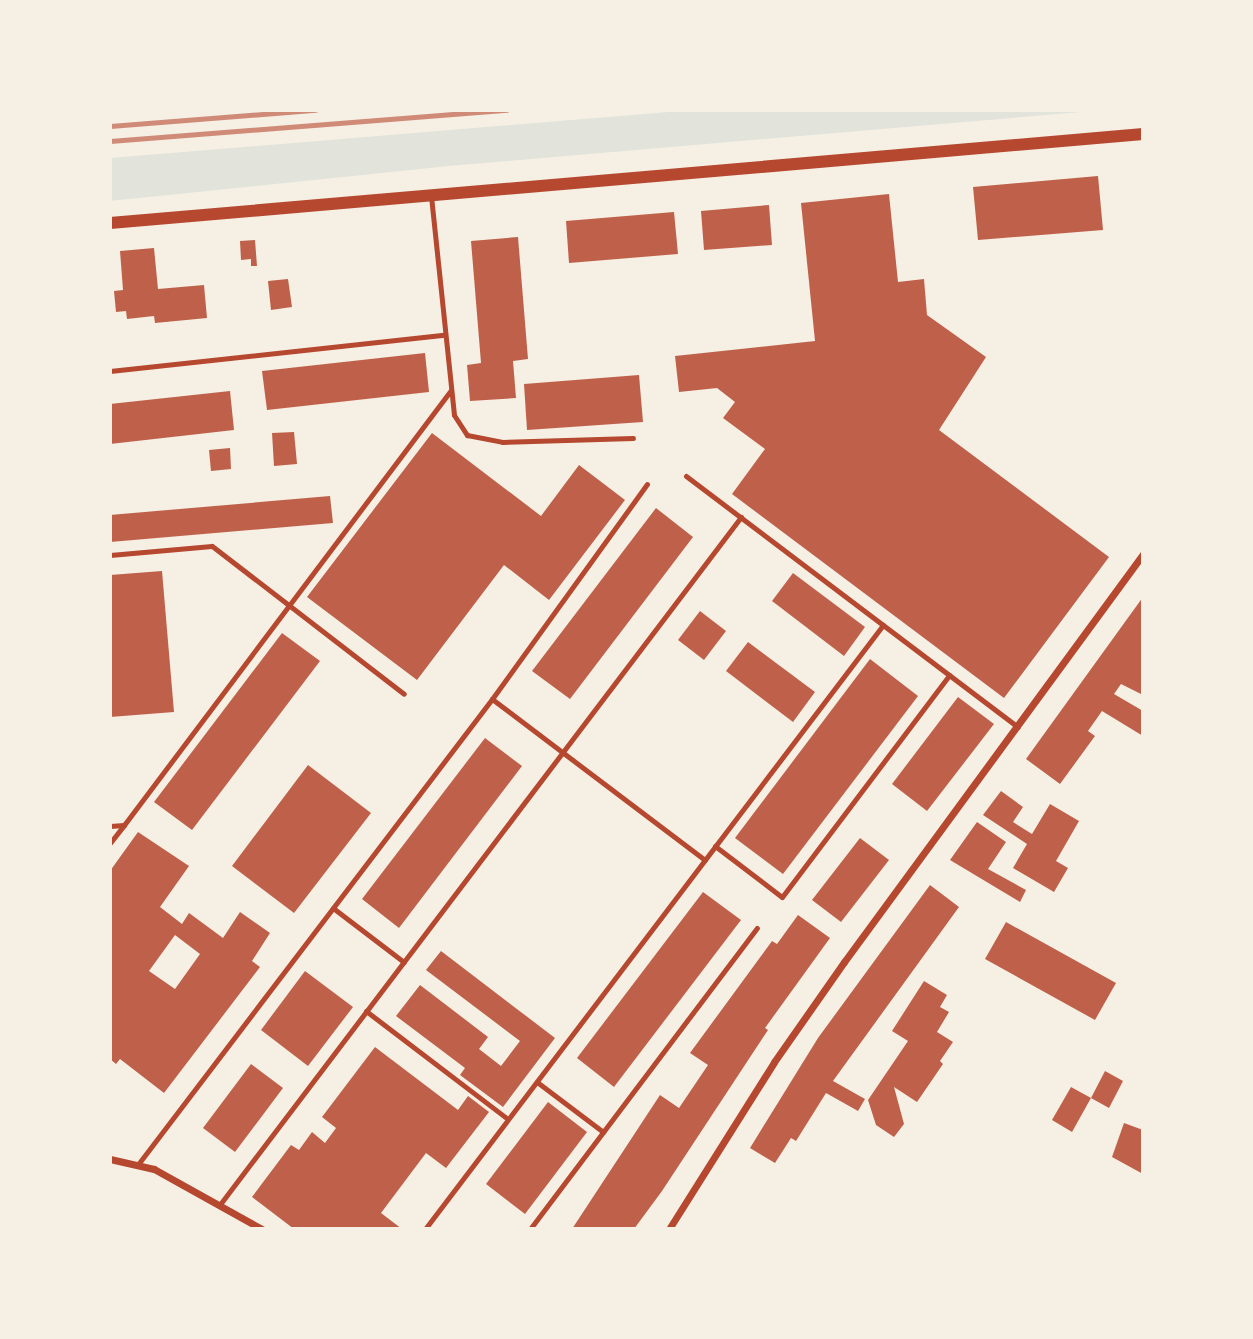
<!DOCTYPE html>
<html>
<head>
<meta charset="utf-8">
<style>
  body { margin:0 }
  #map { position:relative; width:1253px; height:1339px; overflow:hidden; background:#f6efe4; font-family:"Exo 2",sans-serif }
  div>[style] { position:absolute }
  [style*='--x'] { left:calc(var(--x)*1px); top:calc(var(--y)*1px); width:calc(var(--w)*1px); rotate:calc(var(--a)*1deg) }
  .green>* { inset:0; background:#e2e4dc }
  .building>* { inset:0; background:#bf614a }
  .service>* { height:5px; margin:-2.5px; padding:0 2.5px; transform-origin:2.5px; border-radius:2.5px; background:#b5482f }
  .minor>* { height:7px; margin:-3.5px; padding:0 3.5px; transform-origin:3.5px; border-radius:3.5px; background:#b5482f }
  .tertiary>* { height:12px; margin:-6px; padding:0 6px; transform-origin:6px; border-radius:6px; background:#b5482f }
  .rail>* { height:5px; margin:-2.5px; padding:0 2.5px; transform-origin:2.5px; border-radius:2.5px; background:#cf8b77 }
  span { translate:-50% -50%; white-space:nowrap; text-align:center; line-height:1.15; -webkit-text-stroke:7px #f6efe4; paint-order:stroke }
  .frame { position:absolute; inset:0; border:112px solid #f6efe4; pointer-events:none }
</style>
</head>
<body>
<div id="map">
  <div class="green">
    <div style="clip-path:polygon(693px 110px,1105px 110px,449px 166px,110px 201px,110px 158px)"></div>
  </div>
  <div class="building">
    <div style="clip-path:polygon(1098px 176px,1103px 230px,978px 240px,973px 187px)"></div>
    <div style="clip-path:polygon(889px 194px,898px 282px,924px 279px,927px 315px,986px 357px,939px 430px,1109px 557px,1004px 698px,732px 494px,765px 449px,723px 418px,735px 402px,717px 388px,679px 392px,675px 356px,815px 341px,801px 203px)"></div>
    <div style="clip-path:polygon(769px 205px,772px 245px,704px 250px,701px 211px)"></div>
    <div style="clip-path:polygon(674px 212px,678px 254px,569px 263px,566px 221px)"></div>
    <div style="clip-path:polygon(518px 237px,528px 359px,513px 361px,516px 398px,470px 401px,467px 365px,481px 363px,471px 241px)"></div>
    <div style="clip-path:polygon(255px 240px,257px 266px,251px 266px,251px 259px,241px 260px,240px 241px)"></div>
    <div style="clip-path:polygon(154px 248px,158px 289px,204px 285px,207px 318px,155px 323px,154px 316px,127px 319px,126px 311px,116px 312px,114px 291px,123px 290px,120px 251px)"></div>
    <div style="clip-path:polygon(288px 279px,292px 307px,271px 310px,268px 281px)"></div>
    <div style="clip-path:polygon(425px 353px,429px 392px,267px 410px,262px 371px)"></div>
    <div style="clip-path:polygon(639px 375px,643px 422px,527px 430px,524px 384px)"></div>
    <div style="clip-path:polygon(230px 391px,234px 430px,110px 444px,110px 404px)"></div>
    <div style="clip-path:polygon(294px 432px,297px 464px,274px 466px,272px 433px)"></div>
    <div style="clip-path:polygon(432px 433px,541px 516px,579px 465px,625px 500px,549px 600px,504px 565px,417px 680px,307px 597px)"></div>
    <div style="clip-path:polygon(230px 448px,231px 469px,211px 471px,209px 450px)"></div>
    <div style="clip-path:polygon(330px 496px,333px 523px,110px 542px,110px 515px)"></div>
    <div style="clip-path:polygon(656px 508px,693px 537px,570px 699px,532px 671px)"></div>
    <div style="clip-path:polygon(162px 571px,174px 712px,110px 717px,110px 575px)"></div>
    <div style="clip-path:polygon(793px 573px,865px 627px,844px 656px,772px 601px)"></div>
    <div style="clip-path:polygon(1143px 597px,1143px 695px,1121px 684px,1114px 694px,1143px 711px,1143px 736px,1102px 711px,1088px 731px,1095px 736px,1060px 784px,1026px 759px)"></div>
    <div style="clip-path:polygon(700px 611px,726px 631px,704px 660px,678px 640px)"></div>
    <div style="clip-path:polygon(282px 633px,320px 661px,192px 830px,154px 802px)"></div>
    <div style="clip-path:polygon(748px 642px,815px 692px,793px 722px,726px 671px)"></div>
    <div style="clip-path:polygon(870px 659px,918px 696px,783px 874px,735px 838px)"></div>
    <div style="clip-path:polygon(958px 697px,994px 724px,927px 811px,892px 784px)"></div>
    <div style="clip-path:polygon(485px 738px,522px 766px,399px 928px,362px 899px)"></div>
    <div style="clip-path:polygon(308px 765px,371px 813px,294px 913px,232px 866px)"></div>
    <div style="clip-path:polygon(1001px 791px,1023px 807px,1013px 822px,1032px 834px,1050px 804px,1079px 821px,1056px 861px,1068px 868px,1054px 892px,1013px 868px,1027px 844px,983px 815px)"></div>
    <div style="clip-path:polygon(977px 822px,1006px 842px,988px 869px,1026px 890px,1020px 902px,950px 860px)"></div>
    <div style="clip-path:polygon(evenodd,138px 832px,189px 866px,160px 907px,182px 924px,189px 913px,223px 938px,240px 912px,270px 933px,252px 961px,260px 967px,164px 1093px,120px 1059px,116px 1064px,110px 1059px,110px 871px,138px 832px,175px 935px,200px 954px,175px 989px,149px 971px,175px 935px)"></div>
    <div style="clip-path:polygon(860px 838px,889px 860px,841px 922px,812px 900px)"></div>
    <div style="clip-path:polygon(930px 885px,959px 907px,833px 1081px,865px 1099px,858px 1111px,826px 1093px,796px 1141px,791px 1138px,775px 1163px,750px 1148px,818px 1038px)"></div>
    <div style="clip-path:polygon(703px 892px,741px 920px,614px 1087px,577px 1058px)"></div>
    <div style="clip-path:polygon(798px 915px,830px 938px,765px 1028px,768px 1030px,662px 1191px,634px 1229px,572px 1229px,660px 1095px,679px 1108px,708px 1065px,690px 1053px,772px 941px,777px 944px)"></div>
    <div style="clip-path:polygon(1006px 922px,1116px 983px,1095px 1020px,985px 959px)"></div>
    <div style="clip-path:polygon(441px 951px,555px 1038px,503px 1107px,460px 1075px,465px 1068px,396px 1016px,420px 985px,488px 1037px,479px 1049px,501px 1066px,520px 1041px,426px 970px)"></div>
    <div style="clip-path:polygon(305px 971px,353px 1007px,308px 1066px,261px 1030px)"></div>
    <div style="clip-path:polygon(924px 981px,947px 995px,940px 1007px,949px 1012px,937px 1032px,953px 1042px,940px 1061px,943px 1064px,917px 1102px,894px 1087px,904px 1124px,894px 1137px,876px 1125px,868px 1100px,908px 1041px,892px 1031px)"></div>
    <div style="clip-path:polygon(375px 1047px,458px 1110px,468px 1096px,489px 1112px,446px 1168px,426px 1153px,381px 1213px,402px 1229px,294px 1229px,252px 1197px,291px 1145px,299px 1150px,312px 1132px,325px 1143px,336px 1128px,322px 1117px)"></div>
    <div style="clip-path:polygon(251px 1064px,283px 1088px,235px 1152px,203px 1128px)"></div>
    <div style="clip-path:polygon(1105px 1071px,1123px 1081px,1109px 1108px,1091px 1098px)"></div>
    <div style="clip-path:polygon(1071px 1087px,1091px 1098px,1072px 1132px,1052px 1120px)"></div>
    <div style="clip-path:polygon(548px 1102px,587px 1132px,525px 1214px,486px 1184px)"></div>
    <div style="clip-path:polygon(1124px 1123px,1143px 1130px,1143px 1174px,1112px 1157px)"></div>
  </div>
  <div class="service">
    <div style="--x:431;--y:196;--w:220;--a:84"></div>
    <div style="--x:454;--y:415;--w:24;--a:57"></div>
    <div style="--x:467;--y:435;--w:36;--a:11"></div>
    <div style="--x:502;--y:442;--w:131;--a:-1.7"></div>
    <div style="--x:110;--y:371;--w:336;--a:-6.2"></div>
    <div style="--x:686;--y:476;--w:416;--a:37.1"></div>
    <div style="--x:110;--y:555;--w:102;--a:-5"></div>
    <div style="--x:212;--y:546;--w:242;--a:37.6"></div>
    <div style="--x:492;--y:699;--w:267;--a:37.1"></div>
    <div style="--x:110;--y:826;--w:14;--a:-4"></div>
    <div style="--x:124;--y:825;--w:544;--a:-53.07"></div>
    <div style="--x:110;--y:843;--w:23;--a:-52"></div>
    <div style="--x:715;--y:846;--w:84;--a:37.3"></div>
    <div style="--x:782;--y:897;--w:278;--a:-53"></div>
    <div style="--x:333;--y:908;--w:89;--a:37.3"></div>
    <div style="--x:366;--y:1011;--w:178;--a:37.3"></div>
    <div style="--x:537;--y:1082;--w:83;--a:37.1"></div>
    <div style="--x:139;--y:1163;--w:583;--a:-52.74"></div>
    <div style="--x:492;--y:699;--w:265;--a:-54.2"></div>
    <div style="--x:221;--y:1203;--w:861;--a:-52.84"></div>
    <div style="--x:425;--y:1229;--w:758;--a:-52.83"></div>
    <div style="--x:530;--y:1229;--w:377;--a:-53"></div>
  </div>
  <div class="minor">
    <div style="--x:110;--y:1159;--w:45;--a:12.8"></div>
    <div style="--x:154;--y:1169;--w:124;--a:29.1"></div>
    <div style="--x:669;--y:1229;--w:197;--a:-57.8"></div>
    <div style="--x:774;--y:1062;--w:122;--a:-55"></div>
    <div style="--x:844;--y:962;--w:506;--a:-53.76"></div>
  </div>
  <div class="tertiary">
    <div style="--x:110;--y:223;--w:1037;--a:-4.92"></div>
  </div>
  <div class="rail">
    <div style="--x:110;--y:126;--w:206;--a:-4.5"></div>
    <div style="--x:110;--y:141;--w:398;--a:-4.5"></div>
  </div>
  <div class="frame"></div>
</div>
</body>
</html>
